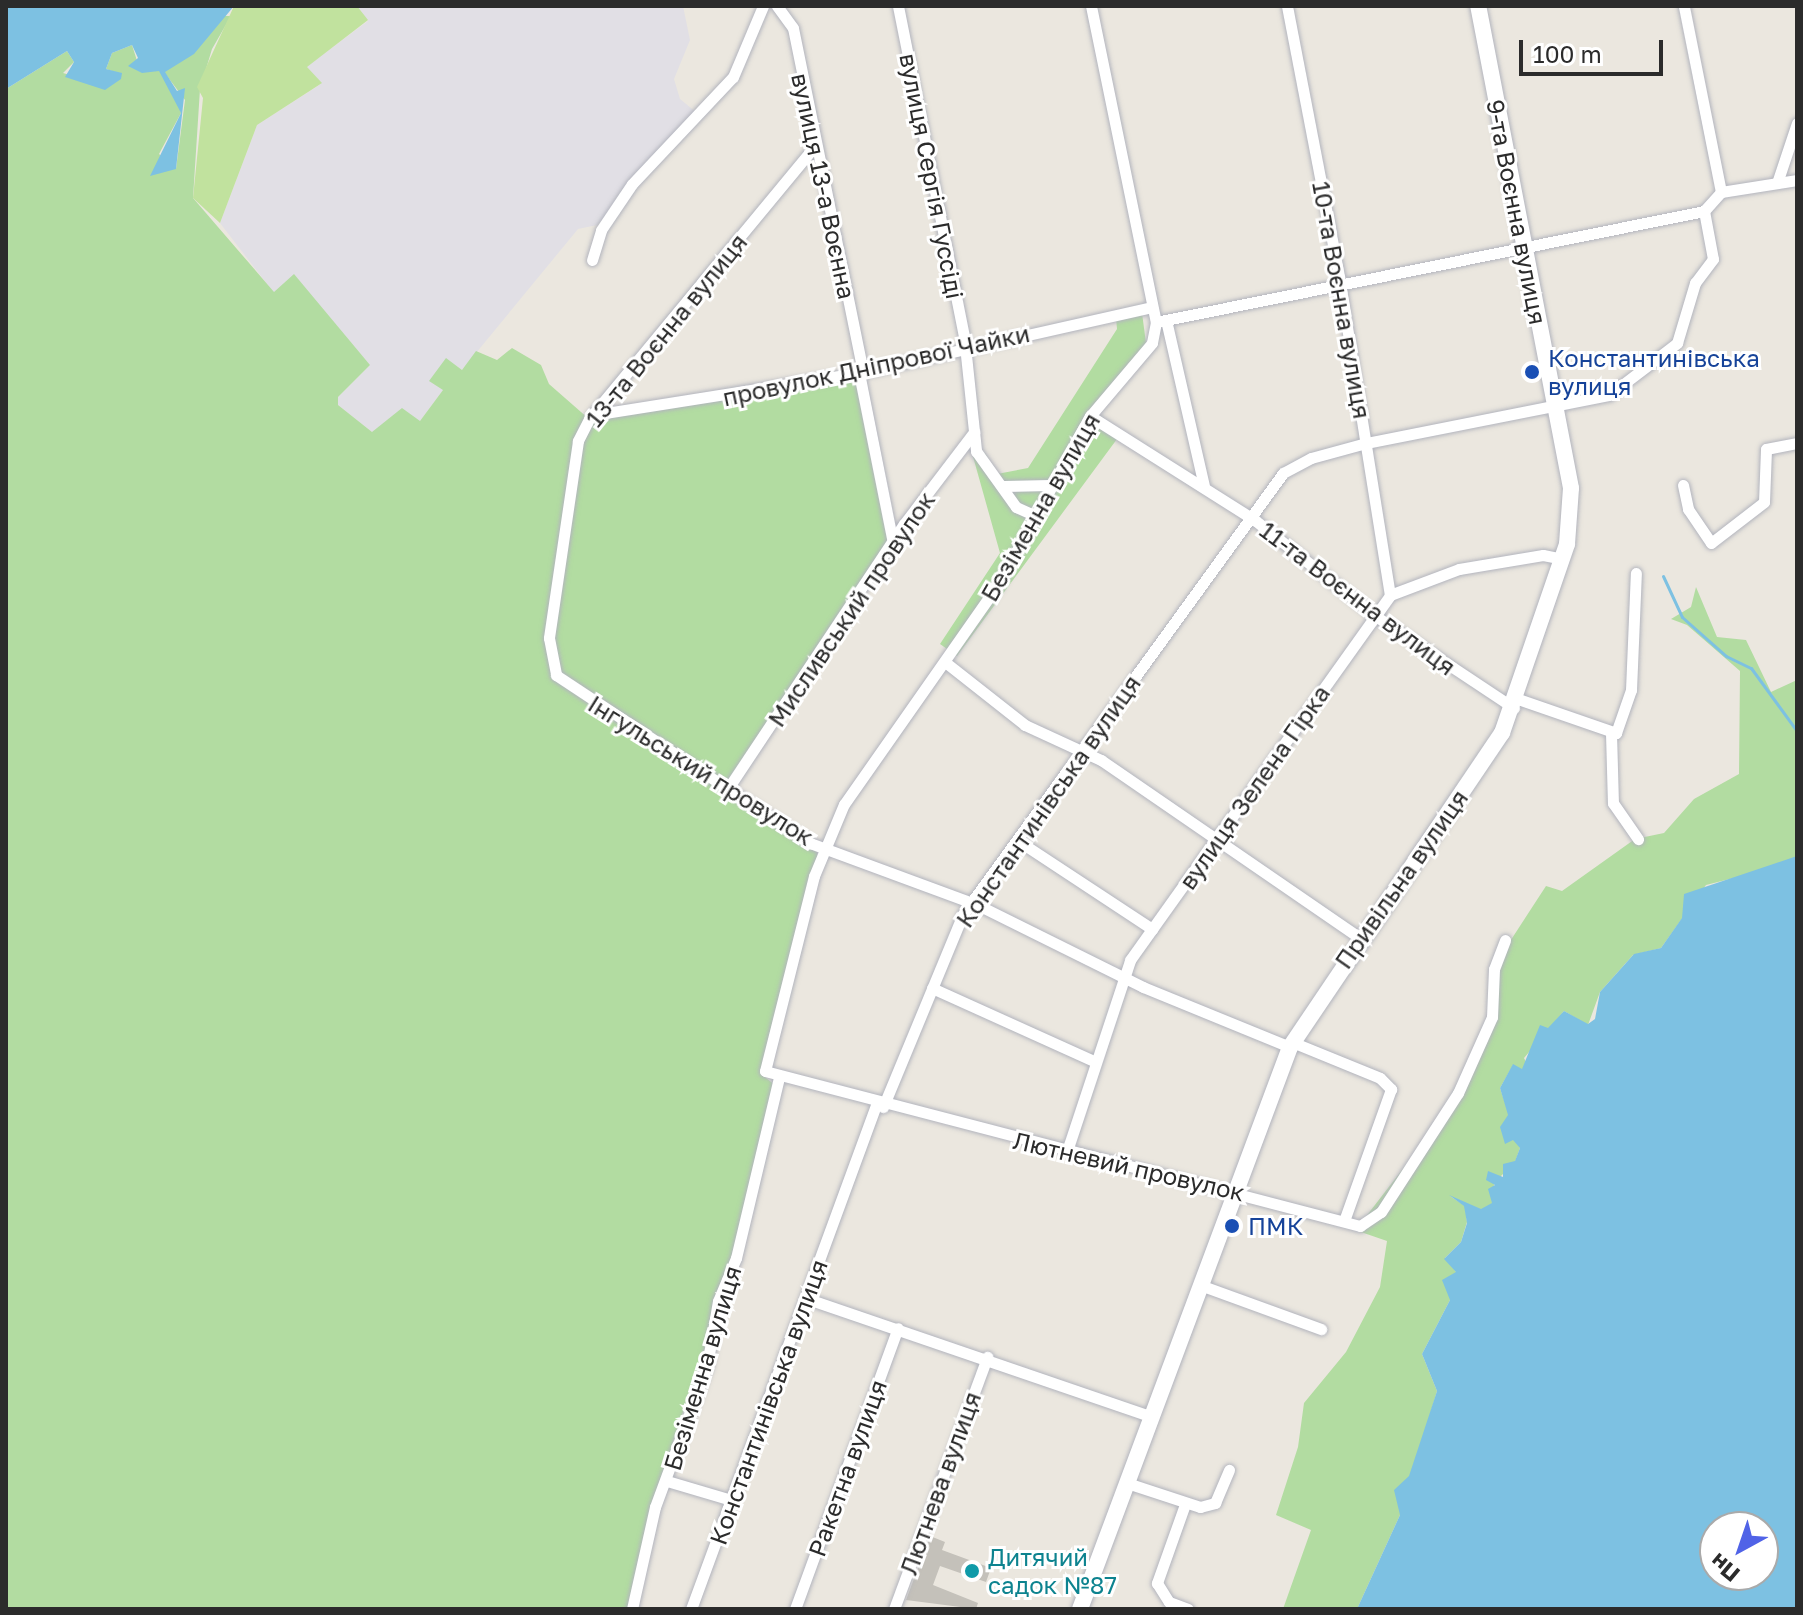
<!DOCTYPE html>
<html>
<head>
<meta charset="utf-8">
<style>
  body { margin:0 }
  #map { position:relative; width:1803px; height:1615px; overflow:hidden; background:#ebe7df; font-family:"Golos Text",sans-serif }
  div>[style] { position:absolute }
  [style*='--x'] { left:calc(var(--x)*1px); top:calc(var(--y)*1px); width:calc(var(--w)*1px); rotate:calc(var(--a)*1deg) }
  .industrial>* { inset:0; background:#e1dfe5 }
  .green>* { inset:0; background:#b2dca1 }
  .pitch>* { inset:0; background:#c1e29e }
  .water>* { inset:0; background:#7dc1e2 }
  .stream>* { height:3px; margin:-1.5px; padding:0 1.5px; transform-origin:1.5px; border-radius:1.5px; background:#7dc1e2 }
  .building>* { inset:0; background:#c4c1ba }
  .roads { filter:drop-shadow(0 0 2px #b2b4bd) drop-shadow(0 0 2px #b2b4bd) }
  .street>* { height:11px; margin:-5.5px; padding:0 5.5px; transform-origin:5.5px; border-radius:5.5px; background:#fff }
  .secondary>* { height:16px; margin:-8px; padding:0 8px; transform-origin:8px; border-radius:8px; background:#fff }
  .dots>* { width:22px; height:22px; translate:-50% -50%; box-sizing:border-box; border:4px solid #fff; border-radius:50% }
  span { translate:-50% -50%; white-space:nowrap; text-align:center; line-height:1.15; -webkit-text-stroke:6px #fff; paint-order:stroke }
  .street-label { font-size:24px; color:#2b2b2b }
  .transit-label { font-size:24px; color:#164399 }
  .left { translate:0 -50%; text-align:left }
  .culture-label { font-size:24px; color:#0d838f }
  .frame { position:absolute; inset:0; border:8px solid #2b2b2b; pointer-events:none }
  .north { position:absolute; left:1699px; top:1511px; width:80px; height:80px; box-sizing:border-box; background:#fff; border:2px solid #aaa; border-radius:50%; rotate:220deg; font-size:22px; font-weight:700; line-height:32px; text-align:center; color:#2b2b2b }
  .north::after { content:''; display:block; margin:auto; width:28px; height:36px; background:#5063e7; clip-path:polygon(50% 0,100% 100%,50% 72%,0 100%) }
  .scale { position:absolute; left:1519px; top:40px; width:144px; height:36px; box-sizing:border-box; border:4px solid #2b2b2b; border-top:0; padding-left:10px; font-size:24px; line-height:28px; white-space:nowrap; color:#2b2b2b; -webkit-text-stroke:6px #fff; paint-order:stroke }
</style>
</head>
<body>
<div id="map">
  <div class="industrial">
    <div style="clip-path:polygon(357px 6px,683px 6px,690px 40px,674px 79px,680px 99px,697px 113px,597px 225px,578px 229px,462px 370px,446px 359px,443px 390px,420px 421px,372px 432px,338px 405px,338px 397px,370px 365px,294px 275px,274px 293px,220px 223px,257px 125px,321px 84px,306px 67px,368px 21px)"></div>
  </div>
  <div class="green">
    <div style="clip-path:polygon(224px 16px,231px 16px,212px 49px,200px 89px,193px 198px,274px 292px,294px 274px,370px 365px,338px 397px,338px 405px,372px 432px,402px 408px,420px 421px,443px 390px,429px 381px,446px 358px,462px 370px,476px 351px,497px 360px,512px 348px,541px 365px,549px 384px,589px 419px,855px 378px,889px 533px,886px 549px,724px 792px,817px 850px,817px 857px,761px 1074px,775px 1085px,735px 1258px,672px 1445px,630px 1609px,6px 1609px,6px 89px,67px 51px,74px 62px,63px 73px,106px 85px,121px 74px,106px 69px,112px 53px,132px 45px,139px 67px,159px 70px,179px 103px,181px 113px,159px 154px,176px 169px,185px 100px,164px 72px,175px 60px,193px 54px)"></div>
    <div style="clip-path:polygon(1142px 313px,1146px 343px,1085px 415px,1117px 439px,957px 656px,940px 644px,1000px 553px,972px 453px,985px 453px,997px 474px,1028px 468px,1117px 329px,1116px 318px)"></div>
    <div style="clip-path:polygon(1696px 587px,1717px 637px,1746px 640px,1771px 692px,1797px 680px,1797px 856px,1785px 865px,1706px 885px,1661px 948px,1633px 955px,1600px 992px,1588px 1025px,1564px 1011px,1524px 1058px,1527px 1064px,1522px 1070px,1513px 1065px,1500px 1088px,1520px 1148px,1515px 1162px,1494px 1183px,1493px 1203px,1481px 1210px,1450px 1196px,1465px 1206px,1467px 1222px,1461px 1242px,1445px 1258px,1457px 1273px,1450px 1300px,1422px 1354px,1437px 1391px,1400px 1515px,1357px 1609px,1283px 1609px,1311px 1530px,1276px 1515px,1298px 1447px,1304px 1403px,1346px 1352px,1380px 1287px,1387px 1241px,1358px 1231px,1361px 1223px,1436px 1126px,1489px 1019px,1492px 969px,1546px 886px,1562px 891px,1635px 839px,1664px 833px,1694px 799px,1739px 774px,1740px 671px,1687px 625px,1671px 619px,1691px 607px)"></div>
  </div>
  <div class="pitch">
    <div style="clip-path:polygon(234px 6px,357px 6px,368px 20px,307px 67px,322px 83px,257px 125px,220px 223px,193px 198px,203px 98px,197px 87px)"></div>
  </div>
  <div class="water">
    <div style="clip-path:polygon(6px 6px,234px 6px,194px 54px,165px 72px,177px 91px,185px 88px,176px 169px,150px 176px,181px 113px,159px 71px,142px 73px,128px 66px,138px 58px,132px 45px,112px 53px,106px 69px,122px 73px,121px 79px,105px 90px,65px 77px,74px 62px,67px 51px,6px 89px)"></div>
    <div style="clip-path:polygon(evenodd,1797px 856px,1797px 1609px,1357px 1609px,1400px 1515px,1394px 1490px,1409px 1476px,1437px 1391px,1422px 1354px,1450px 1300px,1442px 1280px,1456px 1272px,1444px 1259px,1461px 1242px,1467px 1223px,1464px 1206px,1449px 1195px,1481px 1209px,1492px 1203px,1488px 1189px,1495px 1185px,1486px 1180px,1488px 1171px,1503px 1177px,1503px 1164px,1515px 1161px,1520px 1148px,1513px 1140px,1505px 1144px,1500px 1127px,1508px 1115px,1500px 1088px,1513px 1064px,1522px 1069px,1540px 1025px,1548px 1028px,1564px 1011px,1588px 1024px,1595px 1019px,1600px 992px,1634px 954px,1661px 948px,1682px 918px,1684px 894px,1797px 856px,1715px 1527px,1763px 1527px,1763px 1575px,1715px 1575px,1715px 1527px)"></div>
  </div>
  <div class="stream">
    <div style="--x:1663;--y:576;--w:45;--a:65.1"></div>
    <div style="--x:1682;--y:617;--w:59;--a:41.6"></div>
    <div style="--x:1726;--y:656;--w:28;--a:26"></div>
    <div style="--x:1751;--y:668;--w:78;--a:53.9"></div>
  </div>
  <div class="building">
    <div style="clip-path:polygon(930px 1536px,945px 1542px,942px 1550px,991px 1568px,986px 1582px,940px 1566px,933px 1585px,978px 1603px,976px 1609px,906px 1600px)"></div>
  </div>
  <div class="roads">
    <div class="street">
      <div style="--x:777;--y:6;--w:27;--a:54"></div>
      <div style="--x:793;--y:28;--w:352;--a:78.5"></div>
      <div style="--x:898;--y:6;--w:337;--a:78.7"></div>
      <div style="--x:964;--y:336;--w:116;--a:84"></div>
      <div style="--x:976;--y:451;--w:69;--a:54.5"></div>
      <div style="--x:1016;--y:507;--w:17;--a:24"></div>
      <div style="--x:1091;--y:6;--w:323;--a:78.4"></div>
      <div style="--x:1156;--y:322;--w:21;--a:101"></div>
      <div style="--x:1152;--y:343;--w:96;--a:130.3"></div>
      <div style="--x:1090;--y:416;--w:190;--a:118.6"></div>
      <div style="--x:999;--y:583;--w:270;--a:125"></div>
      <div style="--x:844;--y:804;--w:78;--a:112.6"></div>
      <div style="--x:814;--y:876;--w:201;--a:104.1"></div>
      <div style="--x:765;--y:1071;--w:615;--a:14.6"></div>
      <div style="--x:1360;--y:1226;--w:25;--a:-34"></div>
      <div style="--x:1381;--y:1212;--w:142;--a:-57.1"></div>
      <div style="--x:1458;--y:1093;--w:83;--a:-65.9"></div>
      <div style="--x:1492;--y:1017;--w:48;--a:-87.6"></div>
      <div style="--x:1494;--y:969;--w:31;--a:-69"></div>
      <div style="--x:1287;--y:6;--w:276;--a:79.1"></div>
      <div style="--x:1339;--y:277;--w:322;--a:80.9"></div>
      <div style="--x:814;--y:147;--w:353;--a:129.6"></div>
      <div style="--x:589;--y:419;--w:25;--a:117"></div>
      <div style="--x:578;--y:441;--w:199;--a:98.4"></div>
      <div style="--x:549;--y:638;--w:38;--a:79"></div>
      <div style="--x:556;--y:675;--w:305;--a:33.5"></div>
      <div style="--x:810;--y:843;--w:181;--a:20.3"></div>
      <div style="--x:980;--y:906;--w:182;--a:26.4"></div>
      <div style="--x:1143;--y:987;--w:159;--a:22.2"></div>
      <div style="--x:1777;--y:183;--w:63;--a:-71.6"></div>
      <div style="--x:1721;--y:192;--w:77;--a:-9"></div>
      <div style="--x:592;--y:260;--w:31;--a:-73"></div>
      <div style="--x:601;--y:230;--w:55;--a:-56"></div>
      <div style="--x:632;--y:184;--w:147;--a:-46.7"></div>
      <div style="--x:733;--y:77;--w:77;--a:-67.1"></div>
      <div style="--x:1166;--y:320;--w:170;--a:77.1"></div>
      <div style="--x:1156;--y:322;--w:559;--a:-11.45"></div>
      <div style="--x:859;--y:373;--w:173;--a:78.7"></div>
      <div style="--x:599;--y:414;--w:263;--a:-9"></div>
      <div style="--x:859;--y:373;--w:300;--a:-12.7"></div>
      <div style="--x:1090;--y:416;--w:196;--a:32.3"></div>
      <div style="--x:1256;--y:521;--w:151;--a:38.5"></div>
      <div style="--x:1374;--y:615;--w:168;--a:33.6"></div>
      <div style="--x:1683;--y:485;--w:25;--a:78"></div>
      <div style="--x:1688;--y:509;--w:41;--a:55.9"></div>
      <div style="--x:1711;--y:543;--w:67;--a:-37.7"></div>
      <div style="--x:1764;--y:502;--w:53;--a:-87.8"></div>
      <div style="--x:1766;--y:449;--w:32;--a:-11"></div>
      <div style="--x:1004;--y:486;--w:46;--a:-1.2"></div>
      <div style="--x:945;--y:662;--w:102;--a:38.2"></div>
      <div style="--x:1025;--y:725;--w:84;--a:24.7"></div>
      <div style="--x:1101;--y:760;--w:314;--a:34.5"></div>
      <div style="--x:1518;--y:699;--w:104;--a:19.1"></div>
      <div style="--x:1616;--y:733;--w:46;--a:-70.8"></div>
      <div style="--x:1631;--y:690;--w:117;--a:-87.6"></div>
      <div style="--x:1611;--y:733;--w:70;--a:88.4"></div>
      <div style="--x:1613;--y:803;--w:44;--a:55.2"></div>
      <div style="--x:729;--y:787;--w:316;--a:-56.4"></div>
      <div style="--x:904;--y:524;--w:116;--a:-52.7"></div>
      <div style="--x:1017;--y:840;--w:162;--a:33.4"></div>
      <div style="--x:932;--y:988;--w:178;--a:24.3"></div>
      <div style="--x:1292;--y:1042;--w:95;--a:22.2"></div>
      <div style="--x:1380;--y:1078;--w:16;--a:45"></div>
      <div style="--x:1391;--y:1089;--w:140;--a:109.6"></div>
      <div style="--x:883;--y:1107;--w:209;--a:-67.5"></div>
      <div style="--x:963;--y:914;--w:545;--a:-54.03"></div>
      <div style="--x:1283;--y:473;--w:32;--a:-28"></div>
      <div style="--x:1311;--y:458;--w:57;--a:-15.3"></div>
      <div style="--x:1366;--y:443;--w:248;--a:-11.2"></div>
      <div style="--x:1609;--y:395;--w:86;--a:-37.4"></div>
      <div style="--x:1677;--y:343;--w:63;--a:-73.3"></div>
      <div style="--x:1695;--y:283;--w:30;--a:-53"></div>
      <div style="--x:1713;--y:259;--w:49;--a:-100.6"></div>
      <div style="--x:1704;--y:211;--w:25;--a:-48"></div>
      <div style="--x:1721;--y:192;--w:190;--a:-101.3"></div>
      <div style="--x:1067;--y:1151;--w:201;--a:-71.7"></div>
      <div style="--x:1130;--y:960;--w:448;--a:-54.5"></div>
      <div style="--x:1390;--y:595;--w:74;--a:-20.6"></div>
      <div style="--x:1459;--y:569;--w:85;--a:-9.5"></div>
      <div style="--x:1543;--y:555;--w:20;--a:11"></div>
      <div style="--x:1200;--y:1285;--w:129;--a:20"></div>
      <div style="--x:808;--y:1299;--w:364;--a:18.9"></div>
      <div style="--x:667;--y:1481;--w:67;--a:16.5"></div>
      <div style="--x:1127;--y:1483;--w:77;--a:18.2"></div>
      <div style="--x:1200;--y:1507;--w:16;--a:-15"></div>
      <div style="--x:1215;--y:1503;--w:36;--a:-67"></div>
      <div style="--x:1184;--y:1507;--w:81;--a:109.6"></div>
      <div style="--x:1157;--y:1583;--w:22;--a:58"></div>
      <div style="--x:1169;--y:1602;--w:20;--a:20"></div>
      <div style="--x:632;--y:1609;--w:105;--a:-77.3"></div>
      <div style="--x:655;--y:1507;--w:150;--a:-69.8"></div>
      <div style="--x:707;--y:1366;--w:66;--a:-80.4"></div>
      <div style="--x:718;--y:1301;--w:47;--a:-67.3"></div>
      <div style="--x:736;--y:1258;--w:185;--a:-76.6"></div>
      <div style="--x:691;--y:1609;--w:537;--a:-69.84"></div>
      <div style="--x:795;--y:1609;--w:299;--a:-69.9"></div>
      <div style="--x:894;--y:1609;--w:269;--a:-69.7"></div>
    </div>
    <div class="secondary">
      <div style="--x:1080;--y:1609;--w:600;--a:-69.51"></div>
      <div style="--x:1290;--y:1047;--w:379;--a:-56"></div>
      <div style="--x:1502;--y:733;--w:200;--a:-71"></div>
      <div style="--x:1567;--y:544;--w:56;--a:-85.9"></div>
      <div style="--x:1571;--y:488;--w:491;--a:-100.9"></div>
    </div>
  </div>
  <div class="dots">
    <div style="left:1532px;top:372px;background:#1a4fb4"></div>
    <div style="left:1232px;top:1226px;background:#1a4fb4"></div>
    <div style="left:972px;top:1571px;background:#0f9aa8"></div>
  </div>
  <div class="street-label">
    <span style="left:932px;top:176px;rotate:79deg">вулиця Сергія Гуссіді</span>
    <span style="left:824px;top:186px;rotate:78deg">вулиця 13-а Воєнна</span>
    <span style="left:1517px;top:212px;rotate:79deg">9-та Воєнна вулиця</span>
    <span style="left:1342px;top:300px;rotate:80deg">10-та Воєнна вулиця</span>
    <span style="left:666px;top:330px;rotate:-51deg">13-та Воєнна вулиця</span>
    <span style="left:876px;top:365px;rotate:-12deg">провулок Дніпрової Чайки</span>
    <span style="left:1040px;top:507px;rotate:-60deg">Безіменна вулиця</span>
    <span style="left:1358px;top:598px;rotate:37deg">11-та Воєнна вулиця</span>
    <span style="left:851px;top:609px;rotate:-56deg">Мисливський провулок</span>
    <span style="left:701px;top:770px;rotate:32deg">Інгульський провулок</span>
    <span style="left:1254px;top:787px;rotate:-55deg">вулиця Зелена Гірка</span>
    <span style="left:1048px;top:801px;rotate:-55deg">Константинівська вулиця</span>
    <span style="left:1401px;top:879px;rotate:-55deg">Привільна вулиця</span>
    <span style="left:1129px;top:1166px;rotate:13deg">Лютневий провулок</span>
    <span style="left:702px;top:1368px;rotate:-73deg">Безіменна вулиця</span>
    <span style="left:768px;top:1402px;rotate:-70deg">Константинівська вулиця</span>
    <span style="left:847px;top:1468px;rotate:-70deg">Ракетна вулиця</span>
    <span style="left:940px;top:1483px;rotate:-70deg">Лютнева вулиця</span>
  </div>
  <div class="transit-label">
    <span class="left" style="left:1548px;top:372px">Константинівська<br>вулиця</span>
    <span class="left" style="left:1248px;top:1226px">ПМК</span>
  </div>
  <div class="culture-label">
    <span class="left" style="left:988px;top:1571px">Дитячий<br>садок №87</span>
  </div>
  <div class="frame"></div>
  <div class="north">Пн</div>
  <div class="scale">100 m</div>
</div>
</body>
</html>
